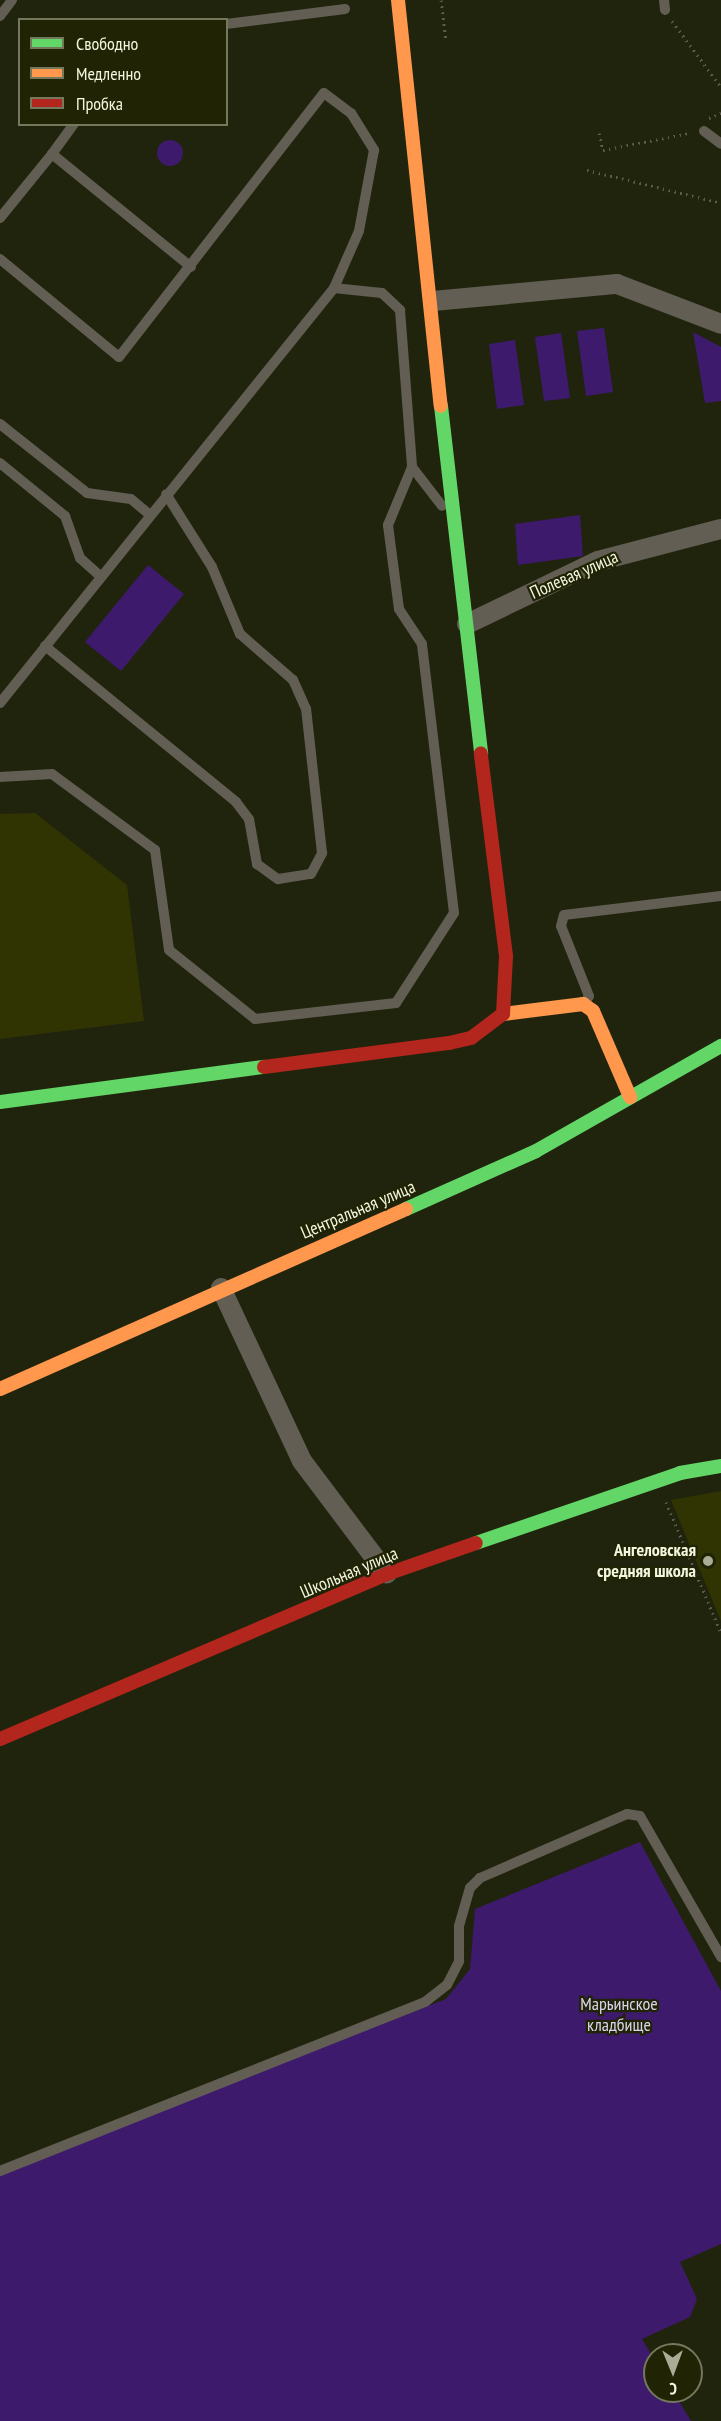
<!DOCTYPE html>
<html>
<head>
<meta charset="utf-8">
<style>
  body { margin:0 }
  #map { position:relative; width:721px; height:2421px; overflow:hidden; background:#21240d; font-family:"PT Sans Narrow",sans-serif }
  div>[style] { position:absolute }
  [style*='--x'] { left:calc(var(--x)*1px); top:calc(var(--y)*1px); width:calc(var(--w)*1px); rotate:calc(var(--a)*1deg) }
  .built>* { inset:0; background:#303403 }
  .green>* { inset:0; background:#3e1a6c }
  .round { border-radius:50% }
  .path>* { height:3px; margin-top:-1.5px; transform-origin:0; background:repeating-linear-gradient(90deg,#5d5b4e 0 1.5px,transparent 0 6px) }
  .lane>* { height:10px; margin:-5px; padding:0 5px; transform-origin:5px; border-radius:5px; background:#625e54 }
  .street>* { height:20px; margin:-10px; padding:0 10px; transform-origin:10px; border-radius:10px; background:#625e54 }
  .fast>* { height:14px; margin:-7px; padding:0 7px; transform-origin:7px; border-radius:7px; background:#63d668 }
  .slow>* { height:14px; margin:-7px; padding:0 7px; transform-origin:7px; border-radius:7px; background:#ff974d }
  .jam>* { height:14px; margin:-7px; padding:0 7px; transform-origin:7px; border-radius:7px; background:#b3261e }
  .dots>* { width:16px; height:16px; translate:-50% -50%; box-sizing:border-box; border:3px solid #202304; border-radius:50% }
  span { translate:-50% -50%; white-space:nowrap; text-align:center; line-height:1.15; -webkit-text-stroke:4.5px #202304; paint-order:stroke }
  .street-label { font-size:18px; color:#f3f7e0 }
  .poi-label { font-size:18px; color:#f3f7e0; font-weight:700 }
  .right { translate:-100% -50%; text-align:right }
  .park-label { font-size:18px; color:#dad5ef }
  .legend { position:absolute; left:18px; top:18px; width:210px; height:108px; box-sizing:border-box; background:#202304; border:2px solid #74785c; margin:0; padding:8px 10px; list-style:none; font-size:18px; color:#f3f7e0 }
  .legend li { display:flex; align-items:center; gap:12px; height:30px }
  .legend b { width:30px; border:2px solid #74785c }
  .north { position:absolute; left:643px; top:2343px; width:60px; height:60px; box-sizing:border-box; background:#202304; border:2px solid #74785c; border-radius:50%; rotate:179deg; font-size:16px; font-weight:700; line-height:24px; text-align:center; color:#f3f7e0 }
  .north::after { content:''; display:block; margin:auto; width:21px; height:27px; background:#aaad96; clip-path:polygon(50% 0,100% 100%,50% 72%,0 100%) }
</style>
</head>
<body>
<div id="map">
  <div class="built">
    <div style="clip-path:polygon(35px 813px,127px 885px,144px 1021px,0 1039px,0 814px)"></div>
    <div style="clip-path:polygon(721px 1491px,721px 1621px,671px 1500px)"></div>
  </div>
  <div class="green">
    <div class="round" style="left:157px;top:140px;width:26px;height:26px"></div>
    <div style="clip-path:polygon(604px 328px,613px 392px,586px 396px,577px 331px)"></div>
    <div style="clip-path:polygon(693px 332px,721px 347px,721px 401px,705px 403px)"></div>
    <div style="clip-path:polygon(561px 333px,570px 398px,544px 401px,535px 337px)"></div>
    <div style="clip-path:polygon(515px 340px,524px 405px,497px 409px,489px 344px)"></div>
    <div style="clip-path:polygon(580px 515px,583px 556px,518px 565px,515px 524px)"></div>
    <div style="clip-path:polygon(148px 565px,184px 594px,121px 671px,85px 642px)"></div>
    <div style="clip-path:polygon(640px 1842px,721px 1991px,721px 2244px,680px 2262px,697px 2299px,690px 2317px,642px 2339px,655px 2361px,655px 2391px,673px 2391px,691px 2421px,0 2421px,0 2173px,446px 1999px,470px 1969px,475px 1909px)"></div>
  </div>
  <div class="path">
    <div style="--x:441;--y:0;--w:39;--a:83"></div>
    <div style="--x:672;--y:21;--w:82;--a:53.4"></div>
    <div style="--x:709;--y:118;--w:13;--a:-23"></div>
    <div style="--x:599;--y:133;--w:17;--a:77"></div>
    <div style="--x:603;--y:150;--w:89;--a:-11.1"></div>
    <div style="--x:587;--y:170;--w:138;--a:13.8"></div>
    <div style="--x:666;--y:1502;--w:142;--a:67.2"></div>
  </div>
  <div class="lane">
    <div style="--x:664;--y:0;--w:10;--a:84"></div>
    <div style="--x:0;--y:16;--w:20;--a:-53"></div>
    <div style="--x:226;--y:24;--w:120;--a:-7.2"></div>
    <div style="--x:704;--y:131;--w:21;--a:37"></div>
    <div style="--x:52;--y:154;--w:37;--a:-54"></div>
    <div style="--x:0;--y:218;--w:82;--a:-50.9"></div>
    <div style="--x:52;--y:154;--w:179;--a:39.1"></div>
    <div style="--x:0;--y:259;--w:154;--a:39.5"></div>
    <div style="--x:119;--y:357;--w:334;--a:-52.2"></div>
    <div style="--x:324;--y:93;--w:34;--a:37"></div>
    <div style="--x:351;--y:113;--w:44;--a:58.1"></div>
    <div style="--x:374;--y:150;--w:82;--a:100.5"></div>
    <div style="--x:359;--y:231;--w:62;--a:113.7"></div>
    <div style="--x:0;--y:424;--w:111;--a:38.4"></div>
    <div style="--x:87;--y:493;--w:44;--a:7.8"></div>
    <div style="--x:131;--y:499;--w:23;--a:40"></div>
    <div style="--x:0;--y:463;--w:84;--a:39.2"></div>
    <div style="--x:65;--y:516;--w:45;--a:70.3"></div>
    <div style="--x:80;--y:558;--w:27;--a:42"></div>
    <div style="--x:45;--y:646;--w:247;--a:39.2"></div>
    <div style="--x:236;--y:802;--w:21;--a:53"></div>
    <div style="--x:249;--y:819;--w:46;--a:79.9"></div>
    <div style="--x:257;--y:864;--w:26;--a:36"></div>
    <div style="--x:278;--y:879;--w:33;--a:-9"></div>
    <div style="--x:311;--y:874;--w:24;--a:-62"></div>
    <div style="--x:322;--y:853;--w:145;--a:-96.3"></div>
    <div style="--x:306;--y:709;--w:32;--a:-114"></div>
    <div style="--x:293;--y:680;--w:70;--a:-139"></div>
    <div style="--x:240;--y:634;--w:73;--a:-112.7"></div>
    <div style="--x:212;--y:567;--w:86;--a:-122.2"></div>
    <div style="--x:0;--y:703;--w:533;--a:-51.17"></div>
    <div style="--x:334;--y:288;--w:48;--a:5.9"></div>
    <div style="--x:382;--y:293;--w:25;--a:43"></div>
    <div style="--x:400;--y:310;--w:157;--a:85.6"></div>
    <div style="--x:412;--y:467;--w:49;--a:52.4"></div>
    <div style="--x:0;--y:777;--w:52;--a:-3.3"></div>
    <div style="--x:52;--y:774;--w:128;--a:36.4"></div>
    <div style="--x:155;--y:850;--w:101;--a:82"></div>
    <div style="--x:169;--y:950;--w:110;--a:38.7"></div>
    <div style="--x:255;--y:1019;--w:142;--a:-6.5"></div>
    <div style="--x:396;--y:1003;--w:107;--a:-57.2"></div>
    <div style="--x:454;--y:913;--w:271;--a:-96.8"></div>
    <div style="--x:422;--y:644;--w:42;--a:-123.3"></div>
    <div style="--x:399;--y:609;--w:85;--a:-97.5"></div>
    <div style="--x:388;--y:525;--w:63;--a:-67.5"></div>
    <div style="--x:585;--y:1002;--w:7;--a:-56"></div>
    <div style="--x:589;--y:996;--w:75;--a:-111.8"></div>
    <div style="--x:561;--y:926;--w:11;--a:-75"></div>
    <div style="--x:564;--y:915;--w:158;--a:-6.9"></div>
    <div style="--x:0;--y:2171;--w:457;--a:-21.7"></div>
    <div style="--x:425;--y:2002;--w:28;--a:-38"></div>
    <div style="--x:447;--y:1985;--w:27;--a:-63"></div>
    <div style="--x:459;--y:1961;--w:35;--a:-90"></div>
    <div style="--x:459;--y:1926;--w:40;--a:-74"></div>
    <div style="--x:470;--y:1888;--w:14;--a:-45"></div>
    <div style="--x:480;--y:1878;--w:160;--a:-23.5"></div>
    <div style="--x:627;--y:1814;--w:13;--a:9"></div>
    <div style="--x:640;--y:1816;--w:163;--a:60.1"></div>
  </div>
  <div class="street">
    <div style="--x:433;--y:301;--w:185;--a:-5.3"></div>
    <div style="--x:617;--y:284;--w:111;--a:21"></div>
    <div style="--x:467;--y:624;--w:145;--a:-25.7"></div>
    <div style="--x:598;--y:561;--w:127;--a:-14.6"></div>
    <div style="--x:221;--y:1288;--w:191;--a:64.9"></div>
    <div style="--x:302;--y:1461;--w:141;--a:53"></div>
  </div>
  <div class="fast">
    <div style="--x:441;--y:406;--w:350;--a:83.4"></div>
    <div style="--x:0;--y:1102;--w:266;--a:-7.6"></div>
    <div style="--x:406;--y:1209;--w:142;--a:-24"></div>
    <div style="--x:536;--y:1151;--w:213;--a:-29.6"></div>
    <div style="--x:476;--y:1543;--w:216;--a:-18.9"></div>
    <div style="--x:680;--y:1473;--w:42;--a:-9.7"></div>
  </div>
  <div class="slow">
    <div style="--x:398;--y:0;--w:408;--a:84"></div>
    <div style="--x:503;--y:1014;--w:81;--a:-7.1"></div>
    <div style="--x:583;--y:1004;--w:12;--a:35"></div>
    <div style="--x:593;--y:1011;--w:94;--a:66.7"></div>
    <div style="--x:0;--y:1389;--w:444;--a:-23.9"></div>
  </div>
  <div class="jam">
    <div style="--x:264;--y:1067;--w:187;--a:-7.4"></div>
    <div style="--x:449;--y:1043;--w:23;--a:-13"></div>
    <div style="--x:471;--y:1038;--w:40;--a:-37"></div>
    <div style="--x:503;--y:1014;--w:58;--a:-87"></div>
    <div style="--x:506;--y:956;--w:204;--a:-97.1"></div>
    <div style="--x:0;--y:1739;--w:421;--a:-23.1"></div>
    <div style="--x:387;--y:1574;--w:94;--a:-19.2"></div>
  </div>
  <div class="dots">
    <div style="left:708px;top:1561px;background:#aaad96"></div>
  </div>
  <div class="street-label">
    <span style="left:574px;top:575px;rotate:-24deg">Полевая улица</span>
    <span style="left:358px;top:1210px;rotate:-23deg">Центральная улица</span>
    <span style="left:349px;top:1573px;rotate:-23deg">Школьная улица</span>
  </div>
  <div class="poi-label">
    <span class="right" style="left:696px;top:1561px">Ангеловская<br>средняя школа</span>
  </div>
  <div class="park-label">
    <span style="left:619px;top:2015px">Марьинское<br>кладбище</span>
  </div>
  <ul class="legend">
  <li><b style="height:8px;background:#63d668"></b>Свободно</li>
  <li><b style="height:8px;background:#ff974d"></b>Медленно</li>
  <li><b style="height:8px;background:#b3261e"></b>Пробка</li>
  </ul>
  <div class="north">С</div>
</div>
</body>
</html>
